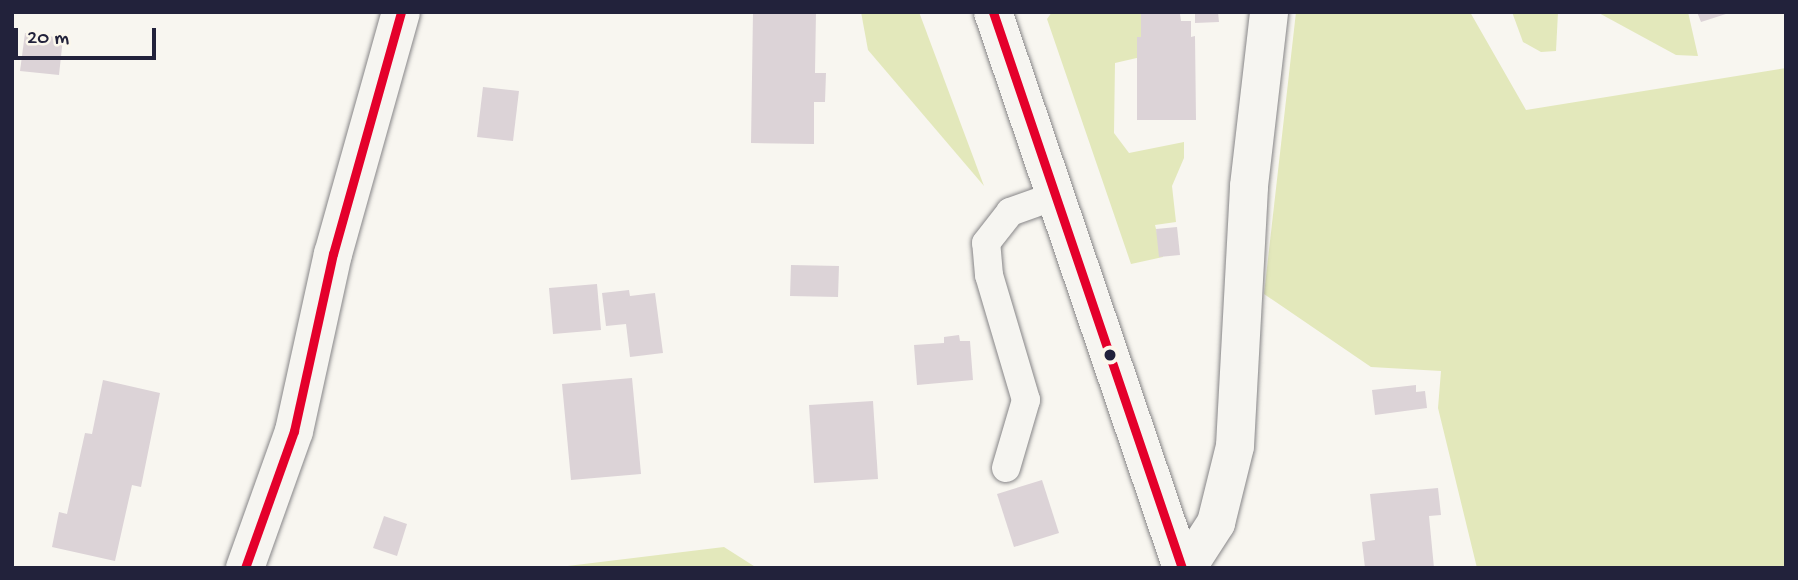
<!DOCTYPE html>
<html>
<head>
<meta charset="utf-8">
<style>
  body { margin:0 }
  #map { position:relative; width:1798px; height:580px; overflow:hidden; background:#f8f6f0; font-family:"Gochi Hand",sans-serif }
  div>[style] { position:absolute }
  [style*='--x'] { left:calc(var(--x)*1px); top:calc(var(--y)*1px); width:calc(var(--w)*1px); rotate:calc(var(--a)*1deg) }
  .green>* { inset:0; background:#e3e8bb }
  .building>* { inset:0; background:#dcd3d7 }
  .roads { filter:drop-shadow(0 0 2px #878688) drop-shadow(0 0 2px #878688) }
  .lane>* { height:28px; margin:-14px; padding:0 14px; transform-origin:14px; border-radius:14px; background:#f6f5f1 }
  .street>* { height:38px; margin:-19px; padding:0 19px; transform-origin:19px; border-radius:19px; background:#f6f5f1 }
  .secondary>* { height:38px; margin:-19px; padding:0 19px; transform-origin:19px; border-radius:19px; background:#f6f5f1 }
  .bus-1>* { height:9px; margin:-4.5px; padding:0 4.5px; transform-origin:4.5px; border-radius:4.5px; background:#e4002b }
  .dots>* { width:19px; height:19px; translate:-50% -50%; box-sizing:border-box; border:4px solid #fbf7ec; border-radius:50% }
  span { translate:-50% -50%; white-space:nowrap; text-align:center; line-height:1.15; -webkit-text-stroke:5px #fbf7ec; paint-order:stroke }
  .frame { position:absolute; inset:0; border:14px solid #22223b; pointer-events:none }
  .scale { position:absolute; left:14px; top:28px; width:142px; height:32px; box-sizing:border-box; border:4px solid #22223b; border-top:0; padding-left:9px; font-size:21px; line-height:24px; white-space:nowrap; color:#22223b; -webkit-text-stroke:5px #fbf7ec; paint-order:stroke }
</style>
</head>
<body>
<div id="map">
  <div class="green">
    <div style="clip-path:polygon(861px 12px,919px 12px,984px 186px,868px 50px)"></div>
    <div style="clip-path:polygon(1052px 12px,1142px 12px,1141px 57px,1115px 63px,1114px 133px,1129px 153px,1184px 142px,1184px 158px,1172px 186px,1176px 222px,1155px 225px,1163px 257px,1131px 264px,1047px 19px)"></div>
    <div style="clip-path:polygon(1296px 12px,1470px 12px,1526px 110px,1786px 68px,1786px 568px,1477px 568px,1438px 408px,1441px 371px,1371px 367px,1264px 294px)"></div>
    <div style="clip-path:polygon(1512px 12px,1558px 12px,1556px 51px,1541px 52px,1523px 42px)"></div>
    <div style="clip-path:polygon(1597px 12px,1688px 12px,1698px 56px,1676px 55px)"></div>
    <div style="clip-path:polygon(724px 547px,757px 568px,551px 568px)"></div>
  </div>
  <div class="building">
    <div style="clip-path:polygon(753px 12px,816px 12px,815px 73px,826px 73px,825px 102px,814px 102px,814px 144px,751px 143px)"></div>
    <div style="clip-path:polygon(1195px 12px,1218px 12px,1219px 22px,1195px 23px)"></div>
    <div style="clip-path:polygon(1697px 12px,1729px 12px,1729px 13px,1701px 22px)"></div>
    <div style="clip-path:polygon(1141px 14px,1180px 14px,1181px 21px,1191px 21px,1191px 37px,1195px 36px,1196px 120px,1137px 120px,1137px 37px,1141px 37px)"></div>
    <div style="clip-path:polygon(25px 33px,63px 38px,59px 75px,20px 71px)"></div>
    <div style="clip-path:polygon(483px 87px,519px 91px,513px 141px,477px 137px)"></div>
    <div style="clip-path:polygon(1177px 227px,1180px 255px,1159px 257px,1156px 229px)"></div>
    <div style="clip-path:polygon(791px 265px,839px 266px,838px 297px,790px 296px)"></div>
    <div style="clip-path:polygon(597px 284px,601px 330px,553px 334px,549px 288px)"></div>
    <div style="clip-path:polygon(629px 290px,630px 296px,655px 293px,663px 353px,630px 357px,626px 324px,606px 326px,602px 293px)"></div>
    <div style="clip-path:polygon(959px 335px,960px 341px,970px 341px,973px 380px,917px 385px,914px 345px,944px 343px,944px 337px)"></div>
    <div style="clip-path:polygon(632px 378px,641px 474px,571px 480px,562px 384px)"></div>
    <div style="clip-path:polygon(103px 380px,160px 393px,141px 487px,132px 485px,115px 561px,52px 547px,59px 512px,67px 514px,85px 433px,92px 434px)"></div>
    <div style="clip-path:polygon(1416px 385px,1416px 392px,1425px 391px,1427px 408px,1375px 415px,1372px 390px)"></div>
    <div style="clip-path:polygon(873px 401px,878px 479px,814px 483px,809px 405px)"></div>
    <div style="clip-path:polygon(1042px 480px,1059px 533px,1014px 547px,997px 494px)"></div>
    <div style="clip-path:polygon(1438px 488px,1441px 515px,1429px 516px,1434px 568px,1365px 568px,1362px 542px,1375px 540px,1370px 494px)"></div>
    <div style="clip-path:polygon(384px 516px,407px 524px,397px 556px,373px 548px)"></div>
  </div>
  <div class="roads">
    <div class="lane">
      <div style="--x:1006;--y:468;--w:71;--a:-73.6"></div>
      <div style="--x:1026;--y:400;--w:130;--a:-106.5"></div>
      <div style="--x:989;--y:275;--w:32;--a:-95"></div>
      <div style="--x:986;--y:243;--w:39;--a:-52"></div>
      <div style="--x:1010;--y:212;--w:48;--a:-19.6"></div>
    </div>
    <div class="street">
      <div style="--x:1187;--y:568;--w:54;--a:-57.2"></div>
      <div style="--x:1216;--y:523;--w:79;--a:-76.1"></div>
      <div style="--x:1235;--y:446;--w:260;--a:-86.9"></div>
      <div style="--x:1249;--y:186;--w:175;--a:-83.4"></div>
    </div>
    <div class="secondary">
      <div style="--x:993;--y:12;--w:587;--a:71.23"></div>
      <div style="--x:245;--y:568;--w:145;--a:-70.3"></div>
      <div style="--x:294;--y:431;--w:181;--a:-77.6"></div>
      <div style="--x:333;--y:254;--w:251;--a:-74.3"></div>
    </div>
  </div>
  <div class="bus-1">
    <div style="--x:993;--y:12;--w:587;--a:71.23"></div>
    <div style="--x:245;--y:568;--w:145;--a:-70.3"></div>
    <div style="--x:294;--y:431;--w:181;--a:-77.6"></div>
    <div style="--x:333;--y:254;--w:251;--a:-74.3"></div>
  </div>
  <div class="dots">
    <div style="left:1110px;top:355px;background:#22223b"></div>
  </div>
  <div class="frame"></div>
  <div class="scale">20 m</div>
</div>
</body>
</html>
